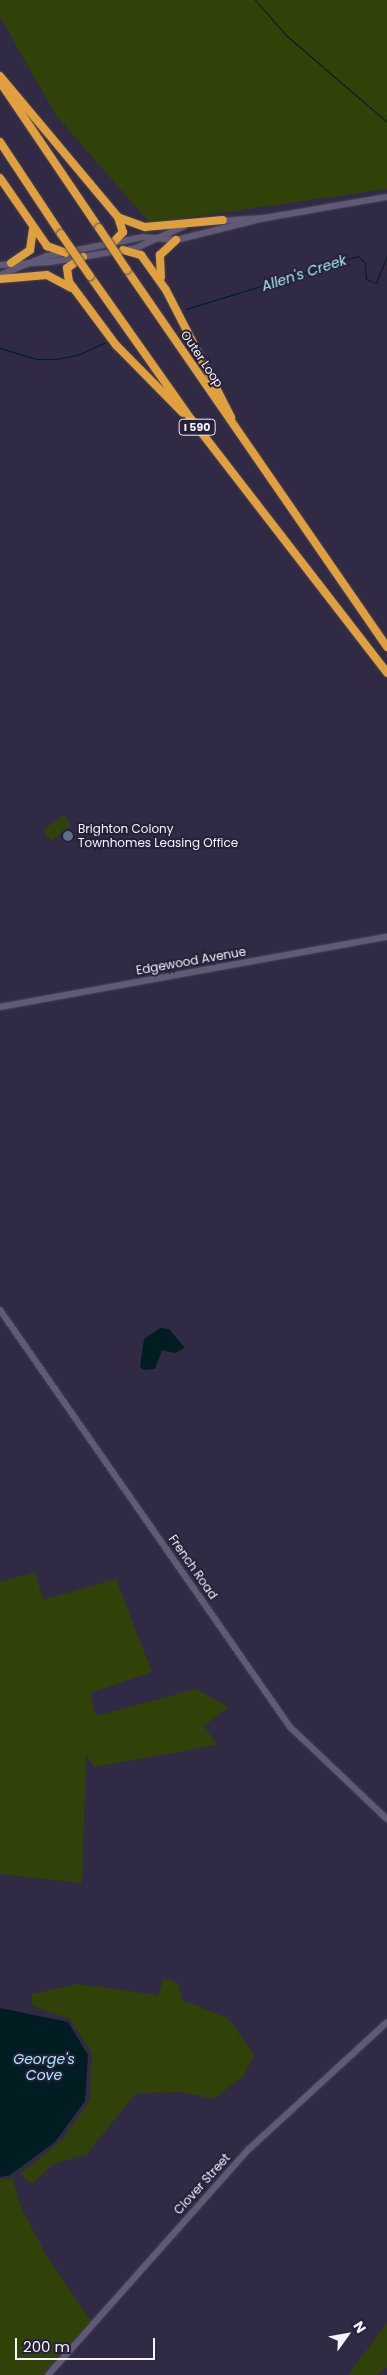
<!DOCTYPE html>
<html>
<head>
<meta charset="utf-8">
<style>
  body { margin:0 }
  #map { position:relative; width:387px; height:2375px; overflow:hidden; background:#302a44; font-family:Poppins,sans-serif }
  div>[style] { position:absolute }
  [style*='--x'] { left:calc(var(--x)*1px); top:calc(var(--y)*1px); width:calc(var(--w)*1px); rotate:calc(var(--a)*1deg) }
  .green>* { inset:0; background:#314208 }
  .water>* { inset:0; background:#001d22 }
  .stream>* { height:1px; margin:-0.5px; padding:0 0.5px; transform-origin:0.5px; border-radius:0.5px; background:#001d22 }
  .roads { filter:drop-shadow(0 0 1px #494458) drop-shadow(0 0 1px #494458) }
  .secondary>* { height:6px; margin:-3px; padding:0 3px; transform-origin:3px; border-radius:3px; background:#605a77 }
  .highway>* { height:8px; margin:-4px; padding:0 4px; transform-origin:4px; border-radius:4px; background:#e0a03e }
  .bridges { filter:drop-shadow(0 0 1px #494458) drop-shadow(0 0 1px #494458) }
  .highway-bridge>* { height:8px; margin:-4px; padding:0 4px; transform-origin:4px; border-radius:4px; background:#e0a03e }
  .dots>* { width:14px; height:14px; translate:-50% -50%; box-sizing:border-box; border:2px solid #262039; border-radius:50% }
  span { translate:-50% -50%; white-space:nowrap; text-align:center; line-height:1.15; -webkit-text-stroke:4px #262039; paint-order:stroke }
  .shield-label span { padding:1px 4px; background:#262039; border:1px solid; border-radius:4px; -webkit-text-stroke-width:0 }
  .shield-label { font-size:11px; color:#f5f3fd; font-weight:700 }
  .street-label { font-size:12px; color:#f5f3fd }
  .poi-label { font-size:12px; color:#f5f3fd }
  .left { translate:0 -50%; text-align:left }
  .water-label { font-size:14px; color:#a5ebfb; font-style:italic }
  .north { position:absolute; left:322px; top:2310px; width:50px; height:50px; -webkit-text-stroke:4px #262039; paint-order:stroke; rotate:58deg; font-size:14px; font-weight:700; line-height:20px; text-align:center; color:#f5f3fd }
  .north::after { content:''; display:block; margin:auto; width:18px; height:22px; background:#f5f3fd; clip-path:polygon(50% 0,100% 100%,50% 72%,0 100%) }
  .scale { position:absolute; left:15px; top:2338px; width:140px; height:22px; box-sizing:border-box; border:2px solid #f5f3fd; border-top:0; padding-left:6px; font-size:15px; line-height:18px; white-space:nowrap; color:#f5f3fd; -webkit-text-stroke:4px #262039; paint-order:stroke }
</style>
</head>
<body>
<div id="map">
  <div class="green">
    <div style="clip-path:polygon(0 0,387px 0,387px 189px,150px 223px,56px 115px,0 17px)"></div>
    <div style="clip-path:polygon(64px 815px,71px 826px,51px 841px,43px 830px)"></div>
    <div style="clip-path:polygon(35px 1572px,43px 1600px,116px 1579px,152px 1672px,90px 1693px,96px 1716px,196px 1689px,229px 1707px,204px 1726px,217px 1745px,94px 1767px,86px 1755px,82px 1883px,0 1874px,0 1582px)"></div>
    <div style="clip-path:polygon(164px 1978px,178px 1983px,182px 2000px,228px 2018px,254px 2055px,243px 2077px,213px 2099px,182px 2092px,136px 2093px,87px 2154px,53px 2164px,32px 2184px,20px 2174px,62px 2140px,90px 2100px,92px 2053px,70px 2019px,32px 2006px,32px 1994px,77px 1984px,158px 1995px)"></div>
    <div style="clip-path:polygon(12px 2178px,20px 2205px,46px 2255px,91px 2321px,42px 2375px,0 2375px,0 2179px)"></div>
    <div style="clip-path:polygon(387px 2323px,387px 2367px,377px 2375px,348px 2375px)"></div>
  </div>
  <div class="water">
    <div style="clip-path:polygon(160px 1328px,169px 1329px,185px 1348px,175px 1353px,162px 1350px,155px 1369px,144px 1370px,140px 1367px,144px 1339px)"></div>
    <div style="clip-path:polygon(0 2008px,68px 2022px,88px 2055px,85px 2101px,55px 2142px,10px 2175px,0 2177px)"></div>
  </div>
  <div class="stream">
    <div style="--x:255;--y:0;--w:48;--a:48.4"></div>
    <div style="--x:287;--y:36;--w:132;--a:40.7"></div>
    <div style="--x:186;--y:309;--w:180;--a:-17.1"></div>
    <div style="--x:358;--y:256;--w:10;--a:45"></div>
    <div style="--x:365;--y:263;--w:16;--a:86"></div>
    <div style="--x:366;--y:279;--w:11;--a:22"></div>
    <div style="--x:376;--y:283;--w:29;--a:-68"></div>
    <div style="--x:0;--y:348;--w:37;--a:17"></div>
    <div style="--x:35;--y:359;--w:21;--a:0"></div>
    <div style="--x:56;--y:359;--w:21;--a:-11"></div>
    <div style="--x:77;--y:355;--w:30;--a:-24"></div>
  </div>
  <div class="roads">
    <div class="secondary">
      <div style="--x:219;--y:221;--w:45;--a:-3.8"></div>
      <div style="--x:0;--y:265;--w:50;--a:-3.4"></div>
      <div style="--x:50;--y:262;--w:87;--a:-9.2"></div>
      <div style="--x:136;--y:248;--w:53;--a:-24.6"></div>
      <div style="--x:0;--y:275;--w:51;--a:-22"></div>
      <div style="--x:47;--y:256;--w:98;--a:-11.2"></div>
      <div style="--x:143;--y:237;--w:33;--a:5"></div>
      <div style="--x:176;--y:240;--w:92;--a:-13.9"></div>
      <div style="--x:265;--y:218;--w:124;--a:-9.8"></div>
      <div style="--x:0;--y:1007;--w:393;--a:-10.3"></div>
      <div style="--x:0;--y:1310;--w:508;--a:55.18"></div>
      <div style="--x:290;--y:1727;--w:134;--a:43.5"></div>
      <div style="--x:48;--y:2375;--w:301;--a:-48.4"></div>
      <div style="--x:248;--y:2150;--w:189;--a:-42.6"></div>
    </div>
    <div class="highway">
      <div style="--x:0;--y:76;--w:184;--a:50.1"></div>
      <div style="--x:118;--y:217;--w:16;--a:72"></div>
      <div style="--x:123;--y:232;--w:16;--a:133"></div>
      <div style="--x:0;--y:82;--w:176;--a:55.9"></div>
      <div style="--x:0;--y:142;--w:110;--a:56.5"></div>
      <div style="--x:0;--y:178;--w:83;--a:55.3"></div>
      <div style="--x:47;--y:246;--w:20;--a:20"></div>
      <div style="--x:120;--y:218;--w:27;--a:20"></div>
      <div style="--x:145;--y:227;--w:78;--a:-5.1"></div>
      <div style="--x:123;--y:250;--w:19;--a:16"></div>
      <div style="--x:141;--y:255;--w:43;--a:54.5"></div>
      <div style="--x:166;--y:290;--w:143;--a:62.9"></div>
      <div style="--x:83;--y:257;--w:19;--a:145"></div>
      <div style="--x:67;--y:268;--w:14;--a:82"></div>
      <div style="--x:69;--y:282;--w:79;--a:53.3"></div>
      <div style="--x:116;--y:345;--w:95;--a:45.4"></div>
      <div style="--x:11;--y:263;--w:23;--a:-34"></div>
      <div style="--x:30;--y:250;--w:21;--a:-82"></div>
      <div style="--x:127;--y:270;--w:458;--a:55.4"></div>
      <div style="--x:90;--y:276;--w:175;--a:54.8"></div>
      <div style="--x:191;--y:419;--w:321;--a:52.3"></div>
      <div style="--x:161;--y:277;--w:22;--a:-93"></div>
      <div style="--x:160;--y:255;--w:22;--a:-43"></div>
      <div style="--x:0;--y:279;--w:47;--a:-4.9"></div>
      <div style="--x:47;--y:275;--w:27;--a:28"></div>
    </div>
  </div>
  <div class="bridges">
    <div class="highway-bridge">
      <div style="--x:99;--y:228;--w:50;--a:56.3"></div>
      <div style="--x:61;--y:234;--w:51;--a:55.4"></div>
    </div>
  </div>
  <div class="dots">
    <div style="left:68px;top:836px;background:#5c6f8a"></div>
  </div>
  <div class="shield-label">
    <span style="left:197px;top:427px">I 590</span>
  </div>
  <div class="street-label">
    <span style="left:202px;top:359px;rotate:56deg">Outer Loop</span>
    <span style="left:191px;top:961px;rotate:-10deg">Edgewood Avenue</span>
    <span style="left:193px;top:1567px;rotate:55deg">French Road</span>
    <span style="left:202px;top:2184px;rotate:-48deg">Clover Street</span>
  </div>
  <div class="poi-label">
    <span class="left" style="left:78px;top:836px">Brighton Colony<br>Townhomes Leasing Office</span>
  </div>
  <div class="water-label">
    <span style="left:304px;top:273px;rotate:-18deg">Allen's Creek</span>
    <span style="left:44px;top:2067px">George's<br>Cove</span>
  </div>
  <div class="north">N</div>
  <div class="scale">200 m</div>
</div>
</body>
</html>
